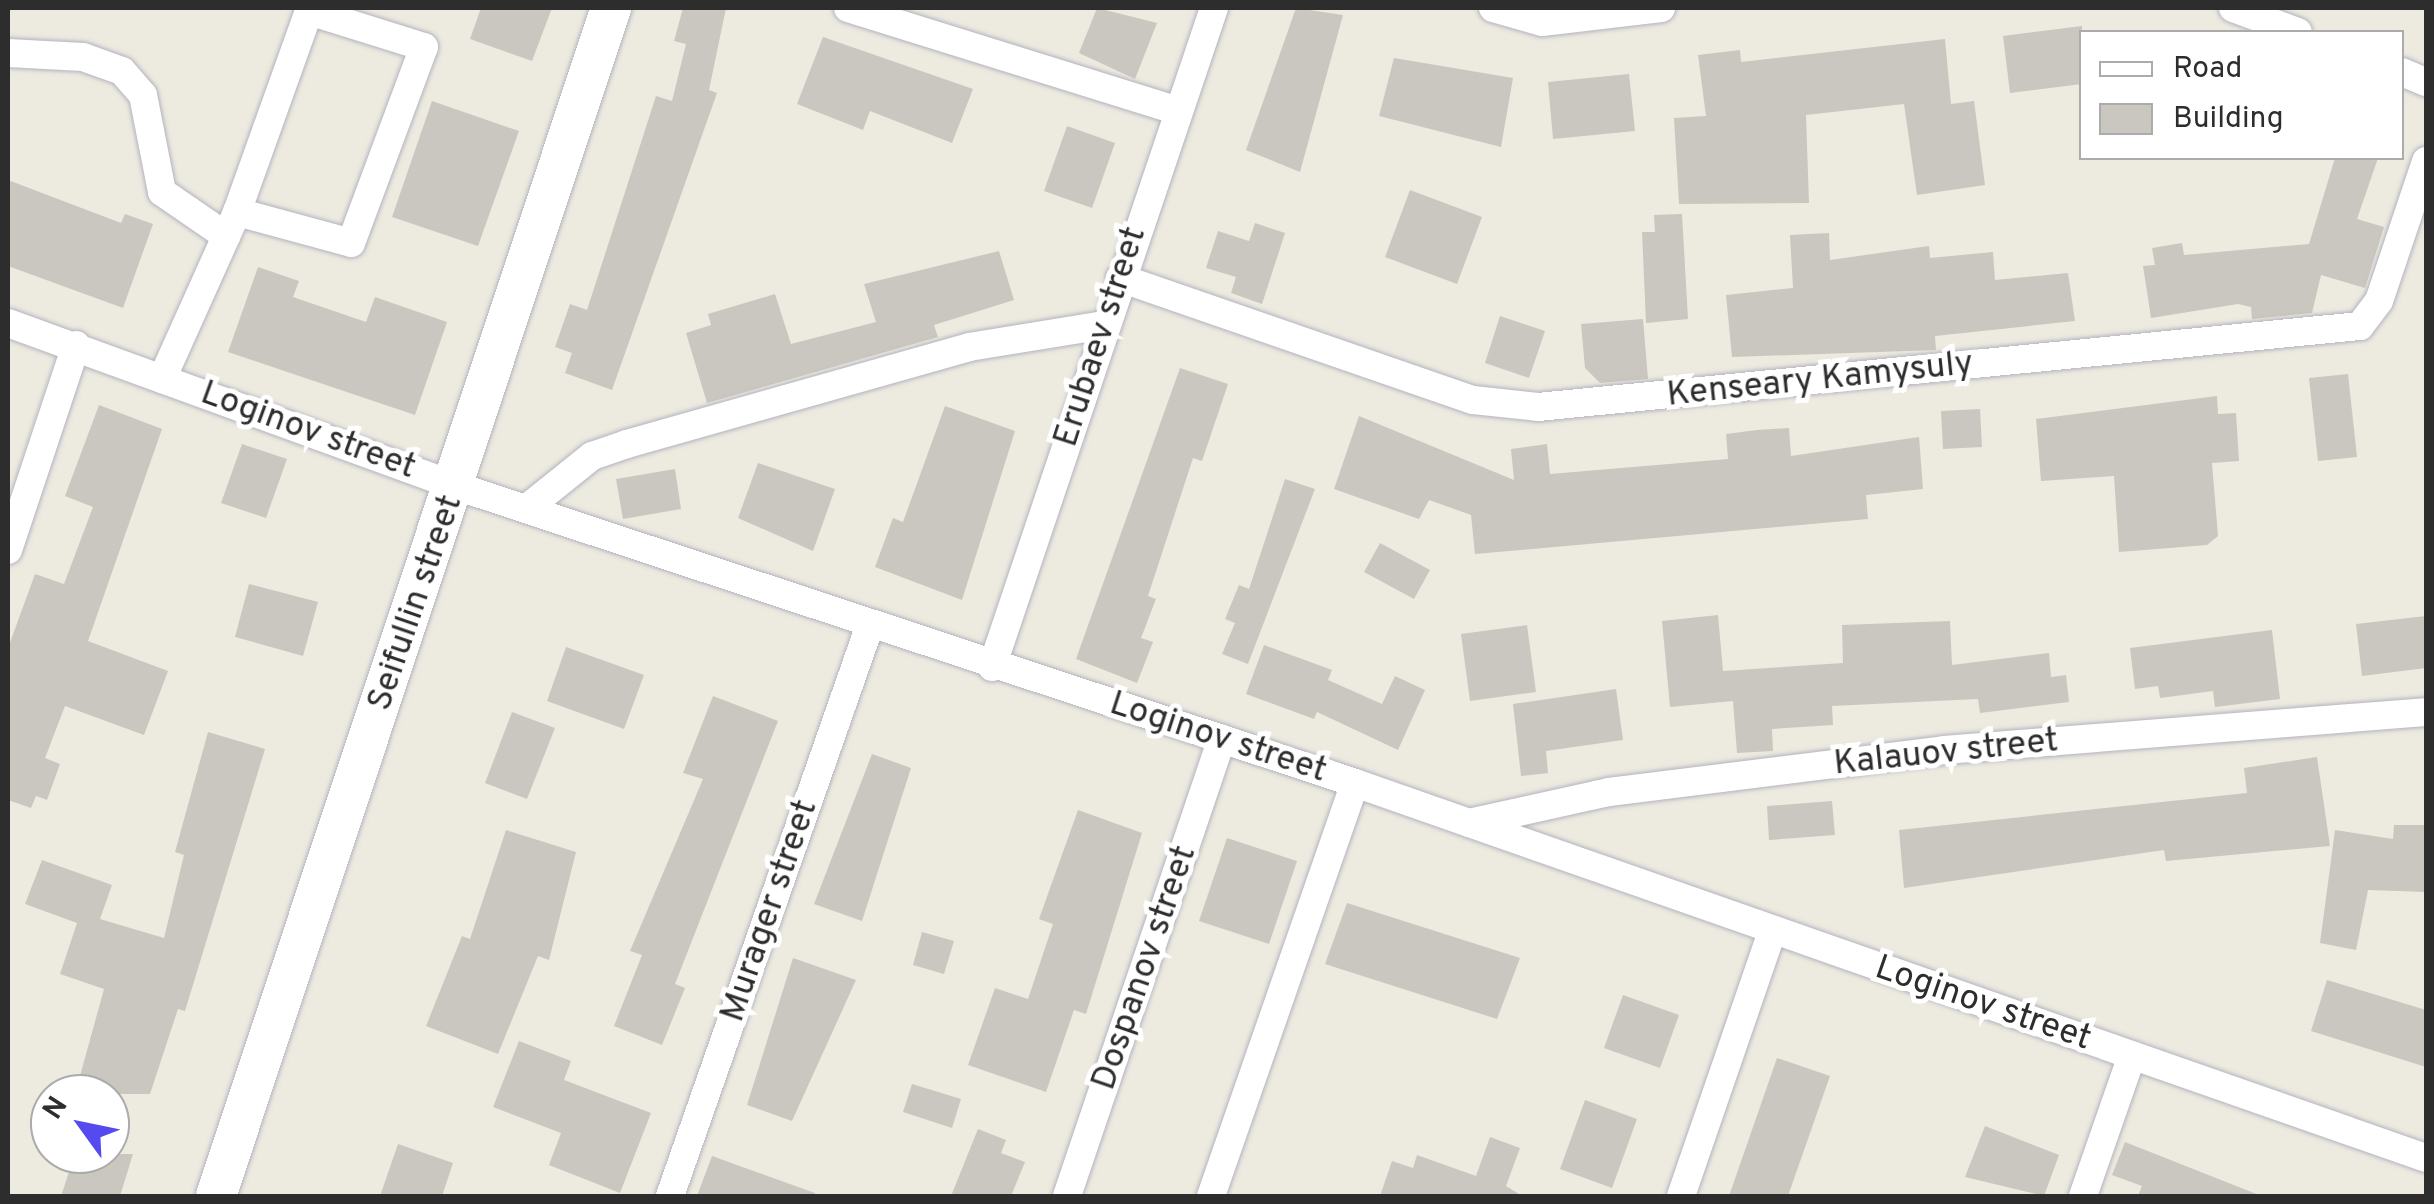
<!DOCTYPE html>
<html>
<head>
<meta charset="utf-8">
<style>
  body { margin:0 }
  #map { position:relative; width:2434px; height:1204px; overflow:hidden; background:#edebe0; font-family:Overpass,sans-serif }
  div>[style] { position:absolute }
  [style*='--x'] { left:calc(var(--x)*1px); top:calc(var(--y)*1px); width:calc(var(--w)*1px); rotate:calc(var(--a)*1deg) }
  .building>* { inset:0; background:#c9c7bf }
  .roads { filter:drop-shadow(0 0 2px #b4b3bf) drop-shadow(0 0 2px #b4b3bf) }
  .street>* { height:28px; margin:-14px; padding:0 14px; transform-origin:14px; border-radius:14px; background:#fff }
  .secondary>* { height:40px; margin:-20px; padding:0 20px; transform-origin:20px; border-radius:20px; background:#fff }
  span { translate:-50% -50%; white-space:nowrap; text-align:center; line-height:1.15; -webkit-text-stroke:10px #fff; paint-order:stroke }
  .street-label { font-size:35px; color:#2d2d2d }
  .frame { position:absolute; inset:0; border:10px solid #2d2d2d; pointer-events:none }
  .legend { position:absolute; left:2079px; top:30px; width:325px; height:130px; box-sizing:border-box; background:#fff; border:2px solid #ababab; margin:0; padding:12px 18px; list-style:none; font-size:30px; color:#2d2d2d }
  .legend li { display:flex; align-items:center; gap:20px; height:50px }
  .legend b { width:50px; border:2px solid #ababab }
  .north { position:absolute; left:30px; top:1074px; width:100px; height:100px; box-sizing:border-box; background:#fff; border:2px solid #ababab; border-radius:50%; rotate:303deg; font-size:28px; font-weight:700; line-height:40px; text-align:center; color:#2d2d2d }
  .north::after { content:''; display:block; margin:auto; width:35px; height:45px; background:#554af0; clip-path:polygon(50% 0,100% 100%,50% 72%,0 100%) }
</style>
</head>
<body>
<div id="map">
  <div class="building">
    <div style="clip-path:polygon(481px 8px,552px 8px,532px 61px,470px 39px)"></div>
    <div style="clip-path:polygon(683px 8px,726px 8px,709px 90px,717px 93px,612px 390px,565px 373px,572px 353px,555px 347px,570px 304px,587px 310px,656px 96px,672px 101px,686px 44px,674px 41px)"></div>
    <div style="clip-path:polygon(1097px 8px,1157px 23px,1135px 79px,1079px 53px)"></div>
    <div style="clip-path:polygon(1296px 8px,1343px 15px,1300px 172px,1246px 150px)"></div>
    <div style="clip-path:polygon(2082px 26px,2082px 84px,2010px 93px,2003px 36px)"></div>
    <div style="clip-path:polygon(823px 37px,973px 89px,952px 143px,870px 111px,863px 130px,797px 104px)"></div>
    <div style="clip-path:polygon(1945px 39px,1951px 104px,1974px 101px,1985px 185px,1917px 195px,1904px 104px,1806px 115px,1809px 203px,1679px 204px,1674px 118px,1706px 116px,1698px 55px,1740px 50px,1741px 62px)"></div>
    <div style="clip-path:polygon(1394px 58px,1513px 78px,1501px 147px,1379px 116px)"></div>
    <div style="clip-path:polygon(1629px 74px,1635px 131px,1553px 139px,1548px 82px)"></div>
    <div style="clip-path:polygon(432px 101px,519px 131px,478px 246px,392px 217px)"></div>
    <div style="clip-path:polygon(1067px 126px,1115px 143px,1092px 208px,1044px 191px)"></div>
    <div style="clip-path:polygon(2335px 158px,2378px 158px,2357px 219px,2384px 227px,2365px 288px,2321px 275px,2312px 313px,2252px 319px,2251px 307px,2238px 304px,2151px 318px,2143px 266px,2155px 265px,2152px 248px,2182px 243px,2184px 255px,2309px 244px)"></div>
    <div style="clip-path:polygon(8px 180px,121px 223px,125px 214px,153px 224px,123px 308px,8px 266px)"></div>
    <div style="clip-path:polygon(1410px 190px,1482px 217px,1457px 284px,1385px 257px)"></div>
    <div style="clip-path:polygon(1682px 214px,1688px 319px,1646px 323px,1642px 232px,1655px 232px,1654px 215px)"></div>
    <div style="clip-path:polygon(1255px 223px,1285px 233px,1262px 304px,1231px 293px,1236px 277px,1206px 268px,1218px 231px,1249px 241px)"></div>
    <div style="clip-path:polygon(1829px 233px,1830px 260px,1929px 246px,1930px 258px,1993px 252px,1995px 280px,2068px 273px,2075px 321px,1935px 336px,1936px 350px,1732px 357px,1726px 295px,1793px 288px,1790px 235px)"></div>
    <div style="clip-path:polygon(999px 251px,1014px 300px,934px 325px,938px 337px,707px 403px,686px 333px,711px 325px,708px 314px,775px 294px,791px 344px,876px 322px,864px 284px)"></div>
    <div style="clip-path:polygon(258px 267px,299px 281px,293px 297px,366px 322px,375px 297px,447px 322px,415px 415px,228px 352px)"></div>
    <div style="clip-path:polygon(1500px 316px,1545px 331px,1529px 378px,1485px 363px)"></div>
    <div style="clip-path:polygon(1643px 319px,1648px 379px,1600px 383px,1585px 368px,1581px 324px)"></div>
    <div style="clip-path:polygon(1180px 368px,1228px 384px,1202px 461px,1193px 458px,1148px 596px,1156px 599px,1141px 638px,1153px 642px,1137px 683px,1076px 659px)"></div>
    <div style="clip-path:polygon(2348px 374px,2357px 457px,2318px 461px,2309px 378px)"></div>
    <div style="clip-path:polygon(2217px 396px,2218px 414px,2236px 413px,2239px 461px,2212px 463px,2218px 536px,2207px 545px,2119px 552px,2114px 476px,2041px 481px,2036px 419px)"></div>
    <div style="clip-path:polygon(99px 405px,162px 429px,88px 641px,168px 671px,144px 735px,65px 706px,45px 758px,60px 764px,47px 800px,36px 796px,31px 808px,8px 800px,8px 648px,35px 574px,64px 584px,93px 507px,65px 496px)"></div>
    <div style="clip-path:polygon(945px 406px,1015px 431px,962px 600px,875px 567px,893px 518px,903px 522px)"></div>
    <div style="clip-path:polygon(1980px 409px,1982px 447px,1943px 449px,1941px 411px)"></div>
    <div style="clip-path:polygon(1359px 416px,1514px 480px,1511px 449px,1547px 444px,1550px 474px,1728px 459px,1726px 434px,1757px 430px,1789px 428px,1791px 456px,1919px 437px,1923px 489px,1866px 495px,1868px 519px,1475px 554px,1471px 515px,1429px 500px,1419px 519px,1334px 489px)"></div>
    <div style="clip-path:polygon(242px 444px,287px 459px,266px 518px,221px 503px)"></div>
    <div style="clip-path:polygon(758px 463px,835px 489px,813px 551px,738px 518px)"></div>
    <div style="clip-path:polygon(675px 469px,681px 509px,623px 519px,616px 479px)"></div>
    <div style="clip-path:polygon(1285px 479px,1315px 489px,1248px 664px,1222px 654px,1235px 623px,1225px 619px,1239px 585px,1249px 589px)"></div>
    <div style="clip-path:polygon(1380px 543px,1430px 570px,1414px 599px,1364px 572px)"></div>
    <div style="clip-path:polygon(249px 584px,318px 602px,303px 656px,235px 637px)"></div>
    <div style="clip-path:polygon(1718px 615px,1723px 671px,1843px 663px,1842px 625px,1950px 621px,1952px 665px,2049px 653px,2051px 677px,2066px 675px,2069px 702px,1980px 713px,1978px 699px,1832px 706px,1833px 725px,1772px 729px,1773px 751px,1737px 753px,1733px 701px,1670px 707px,1662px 621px)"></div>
    <div style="clip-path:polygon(2426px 616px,2426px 668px,2362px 676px,2356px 624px)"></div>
    <div style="clip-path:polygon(1527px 625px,1536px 692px,1470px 701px,1461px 634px)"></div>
    <div style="clip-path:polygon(2272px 630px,2280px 699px,2215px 707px,2213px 691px,2160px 698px,2158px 686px,2135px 689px,2130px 648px)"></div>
    <div style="clip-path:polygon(1264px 645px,1332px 670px,1328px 680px,1382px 704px,1395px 676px,1425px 690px,1398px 750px,1317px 712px,1314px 719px,1246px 694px)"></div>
    <div style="clip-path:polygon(566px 647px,644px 675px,624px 729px,547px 701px)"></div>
    <div style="clip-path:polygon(1616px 689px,1623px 740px,1546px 751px,1548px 773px,1521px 776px,1513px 704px)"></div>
    <div style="clip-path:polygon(713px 696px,778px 721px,675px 984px,685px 988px,662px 1045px,614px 1026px,642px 955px,630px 951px,703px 779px,683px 773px)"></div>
    <div style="clip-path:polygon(512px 712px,555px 728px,527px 799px,485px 783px)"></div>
    <div style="clip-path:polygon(208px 732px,265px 749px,185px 1011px,178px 1009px,150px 1094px,75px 1094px,104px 989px,60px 974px,77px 923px,25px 904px,42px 860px,112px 885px,100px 919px,164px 938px,184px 855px,175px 852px)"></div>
    <div style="clip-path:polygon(872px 754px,911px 768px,862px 921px,814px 904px)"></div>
    <div style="clip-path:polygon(2317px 757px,2330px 846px,2166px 861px,2164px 850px,1904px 888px,1899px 830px,2247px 793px,2244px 768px)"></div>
    <div style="clip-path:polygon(1832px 801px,1835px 835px,1769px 840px,1767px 806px)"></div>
    <div style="clip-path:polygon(1078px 810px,1142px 833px,1086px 1014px,1074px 1010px,1046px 1092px,968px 1065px,995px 988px,1028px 999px,1053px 924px,1039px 919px)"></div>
    <div style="clip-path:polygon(2394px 825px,2426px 825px,2426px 892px,2368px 890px,2356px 950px,2320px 943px,2335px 830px,2393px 839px)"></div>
    <div style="clip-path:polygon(506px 830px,576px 852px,549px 960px,538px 956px,498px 1054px,426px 1026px,462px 936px,470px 939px)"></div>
    <div style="clip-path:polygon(1227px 838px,1297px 861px,1269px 944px,1199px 921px)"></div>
    <div style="clip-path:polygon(1347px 903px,1520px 958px,1497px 1019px,1325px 964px)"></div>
    <div style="clip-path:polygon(922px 932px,954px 941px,944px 974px,913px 965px)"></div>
    <div style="clip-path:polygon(793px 958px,856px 980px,792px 1121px,747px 1105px)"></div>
    <div style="clip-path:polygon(2327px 980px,2426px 1010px,2426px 1067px,2311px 1031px)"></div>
    <div style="clip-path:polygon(1623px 995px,1679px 1015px,1660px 1068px,1604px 1048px)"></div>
    <div style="clip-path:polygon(519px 1041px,571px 1061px,564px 1080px,651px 1113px,620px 1193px,549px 1165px,561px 1133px,493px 1107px)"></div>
    <div style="clip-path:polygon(1777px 1058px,1830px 1076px,1788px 1196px,1729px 1196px)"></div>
    <div style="clip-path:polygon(912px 1084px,961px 1099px,952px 1128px,903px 1112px)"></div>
    <div style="clip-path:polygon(1585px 1100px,1637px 1119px,1612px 1188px,1560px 1169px)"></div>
    <div style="clip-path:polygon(1985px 1126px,2059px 1155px,2044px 1196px,1965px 1177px)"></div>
    <div style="clip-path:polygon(978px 1129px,1006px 1140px,1001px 1153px,1025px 1162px,1011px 1196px,951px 1196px)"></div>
    <div style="clip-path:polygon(1490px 1137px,1520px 1148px,1506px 1186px,1522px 1196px,1380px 1196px,1392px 1161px,1413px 1168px,1417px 1155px,1476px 1176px)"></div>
    <div style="clip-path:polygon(2125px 1142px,2259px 1195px,2259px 1196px,2138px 1196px,2142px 1186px,2112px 1175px)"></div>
    <div style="clip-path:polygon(398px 1144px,453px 1163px,442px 1196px,380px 1196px)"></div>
    <div style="clip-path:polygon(75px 1154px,133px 1154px,120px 1196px,61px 1196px)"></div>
    <div style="clip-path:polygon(712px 1156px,815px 1193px,814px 1196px,697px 1196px)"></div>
  </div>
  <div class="roads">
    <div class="street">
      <div style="--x:848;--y:8;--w:346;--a:17.3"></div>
      <div style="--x:1493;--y:8;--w:51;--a:15.9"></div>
      <div style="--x:1542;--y:22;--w:120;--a:-6.7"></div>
      <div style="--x:2233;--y:8;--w:69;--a:20.3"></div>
      <div style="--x:8;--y:53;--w:75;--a:3.1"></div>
      <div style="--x:83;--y:57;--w:41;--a:19.7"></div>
      <div style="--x:122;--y:71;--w:32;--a:49"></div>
      <div style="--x:143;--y:95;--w:99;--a:78.9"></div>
      <div style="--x:162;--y:192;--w:78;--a:34.5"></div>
      <div style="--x:2402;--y:72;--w:26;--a:23"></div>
      <div style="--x:237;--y:212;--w:118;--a:15.2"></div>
      <div style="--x:351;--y:243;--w:209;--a:-69.6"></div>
      <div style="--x:424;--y:47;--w:121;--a:-162.6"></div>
      <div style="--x:1120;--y:278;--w:373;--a:19.1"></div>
      <div style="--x:1473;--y:400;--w:65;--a:6.1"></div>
      <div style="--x:1538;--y:407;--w:826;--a:-5.63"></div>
      <div style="--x:2360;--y:326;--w:31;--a:-53"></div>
      <div style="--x:2379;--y:301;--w:148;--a:-71.4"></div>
      <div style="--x:8;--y:323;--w:477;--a:20"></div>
      <div style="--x:456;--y:486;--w:947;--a:18.28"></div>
      <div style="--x:1355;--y:783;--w:1135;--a:19.3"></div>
      <div style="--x:162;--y:379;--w:183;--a:-65.8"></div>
      <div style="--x:237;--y:212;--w:217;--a:-70.3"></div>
      <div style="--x:526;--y:509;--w:85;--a:-38.8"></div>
      <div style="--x:592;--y:456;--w:37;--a:-19"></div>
      <div style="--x:627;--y:444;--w:355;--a:-15.8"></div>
      <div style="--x:969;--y:347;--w:138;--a:-9.2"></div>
      <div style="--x:8;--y:550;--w:216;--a:-71.6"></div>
      <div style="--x:992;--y:667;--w:695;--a:-71.38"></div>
      <div style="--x:1469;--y:823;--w:143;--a:-12.5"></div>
      <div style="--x:1609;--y:792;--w:338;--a:-7.1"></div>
      <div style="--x:1944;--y:750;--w:483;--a:-4.5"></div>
      <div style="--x:670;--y:1196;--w:605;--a:-70.7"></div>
      <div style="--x:1067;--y:1196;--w:483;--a:-71.3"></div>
      <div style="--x:1211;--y:1196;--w:437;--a:-70.8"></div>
      <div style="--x:1681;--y:1196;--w:280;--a:-71"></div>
      <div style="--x:2083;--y:1196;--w:149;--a:-70.8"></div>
    </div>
    <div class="secondary">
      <div style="--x:216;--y:1196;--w:1252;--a:-71.61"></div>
    </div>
  </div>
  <div class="street-label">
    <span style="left:1101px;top:337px;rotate:-72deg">Erubaev street</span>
    <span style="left:1820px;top:380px;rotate:-6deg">Kenseary Kamysuly</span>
    <span style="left:308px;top:431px;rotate:20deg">Loginov street</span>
    <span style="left:416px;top:603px;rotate:-71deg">Seifullin street</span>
    <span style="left:1218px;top:738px;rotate:18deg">Loginov street</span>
    <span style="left:1946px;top:753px;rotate:-6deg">Kalauov street</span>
    <span style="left:770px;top:911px;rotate:-71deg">Murager street</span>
    <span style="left:1145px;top:968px;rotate:-71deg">Dospanov street</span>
    <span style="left:1983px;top:1004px;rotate:19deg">Loginov street</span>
  </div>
  <div class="frame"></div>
  <ul class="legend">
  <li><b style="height:12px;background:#fff"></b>Road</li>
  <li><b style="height:28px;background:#c9c7bf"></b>Building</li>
  </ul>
  <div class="north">N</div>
</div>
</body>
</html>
